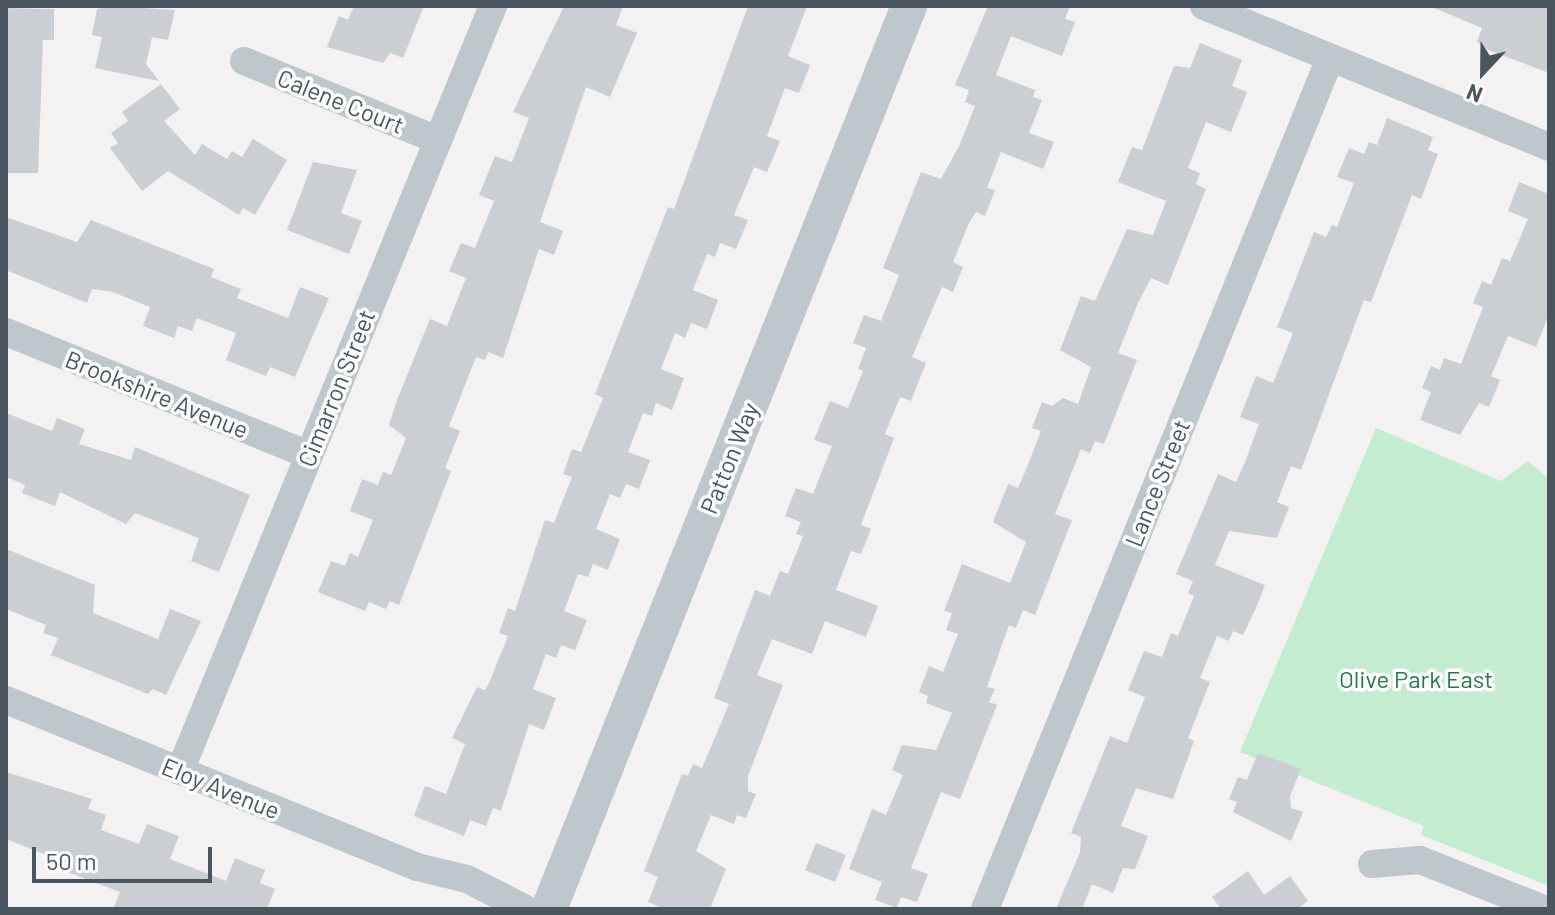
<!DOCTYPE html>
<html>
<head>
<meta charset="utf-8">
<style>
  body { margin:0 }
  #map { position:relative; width:1555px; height:915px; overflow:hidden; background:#f3f1f1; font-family:Barlow,sans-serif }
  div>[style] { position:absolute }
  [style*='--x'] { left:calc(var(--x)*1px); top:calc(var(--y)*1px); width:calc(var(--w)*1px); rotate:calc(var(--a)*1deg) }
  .green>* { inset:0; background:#c4eccf }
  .building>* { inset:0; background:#cbcfd3 }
  .minor>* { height:28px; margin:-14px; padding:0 14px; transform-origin:14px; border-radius:14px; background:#bec7cc }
  .tertiary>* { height:36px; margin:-18px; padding:0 18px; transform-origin:18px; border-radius:18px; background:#bec7cc }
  span { translate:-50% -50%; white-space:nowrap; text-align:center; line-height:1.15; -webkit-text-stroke:7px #fff; paint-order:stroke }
  .street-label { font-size:24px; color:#4a565d }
  .park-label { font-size:24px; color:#207a41 }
  .frame { position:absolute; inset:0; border:8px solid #4a565d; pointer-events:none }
  .north { position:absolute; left:1443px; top:32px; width:80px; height:80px; -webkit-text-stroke:6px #fff; paint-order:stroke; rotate:202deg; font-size:22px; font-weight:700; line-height:32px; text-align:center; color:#4a565d }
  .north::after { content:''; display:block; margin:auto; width:28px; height:36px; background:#4a565d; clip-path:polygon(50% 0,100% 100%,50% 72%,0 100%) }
  .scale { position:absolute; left:32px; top:847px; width:180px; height:36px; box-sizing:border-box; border:4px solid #4a565d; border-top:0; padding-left:10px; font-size:24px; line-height:28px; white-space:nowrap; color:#4a565d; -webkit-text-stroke:6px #fff; paint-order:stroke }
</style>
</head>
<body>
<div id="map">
  <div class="green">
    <div style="clip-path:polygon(1376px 428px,1501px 481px,1528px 461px,1549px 479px,1549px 886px,1421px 835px,1424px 826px,1240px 752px)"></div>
  </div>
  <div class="building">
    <div style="clip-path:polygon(109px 6px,175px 10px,168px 40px,152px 37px,146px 64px,159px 81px,95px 68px,102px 37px,92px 35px,97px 9px)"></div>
    <div style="clip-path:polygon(354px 6px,424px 6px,403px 58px,390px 53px,383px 63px,327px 47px,339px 16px,348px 20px)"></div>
    <div style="clip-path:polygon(564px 6px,623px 6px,616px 25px,637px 33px,610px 97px,586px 87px,540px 222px,563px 231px,554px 255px,539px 249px,503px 358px,488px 352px,485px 360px,476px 357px,449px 426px,460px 431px,445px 468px,451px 471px,399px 605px,390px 601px,386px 609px,369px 602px,365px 611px,318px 592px,331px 561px,345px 566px,350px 553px,358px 557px,373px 520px,350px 511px,362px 479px,378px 485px,383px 472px,391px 475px,406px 438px,389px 425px,397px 400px,430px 319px,447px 326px,466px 278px,449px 271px,461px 243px,475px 248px,494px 201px,479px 195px,495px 156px,512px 162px,529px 118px,513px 112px)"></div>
    <div style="clip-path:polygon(748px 6px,807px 6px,788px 56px,810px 65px,799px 93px,785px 88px,767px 136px,780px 141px,767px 172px,754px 167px,734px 215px,748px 220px,736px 249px,720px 243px,715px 257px,707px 254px,693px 290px,718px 300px,707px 329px,691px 323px,685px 338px,675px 333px,661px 369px,684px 378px,672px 410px,656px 403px,652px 416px,643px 413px,628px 452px,650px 460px,639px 489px,626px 484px,620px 498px,610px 494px,596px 529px,620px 539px,608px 570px,593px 564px,588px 577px,578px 574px,564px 611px,587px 620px,575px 650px,561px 645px,556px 658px,546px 654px,533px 689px,556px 698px,544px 730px,529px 724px,501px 811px,493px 808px,486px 826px,470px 820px,464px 836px,414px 816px,425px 786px,446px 794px,465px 744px,452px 738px,477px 687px,485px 690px,489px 683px,508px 636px,499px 633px,508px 608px,515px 611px,545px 520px,554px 523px,572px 477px,563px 474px,572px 449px,581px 452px,603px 398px,595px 394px,668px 207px,674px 209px)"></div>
    <div style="clip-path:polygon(988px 6px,1070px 6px,1065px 19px,1075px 22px,1062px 56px,1011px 36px,996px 75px,1035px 90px,1033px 97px,1042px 100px,1029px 133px,1054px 142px,1043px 169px,1001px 152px,987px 188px,995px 190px,985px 216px,976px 212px,969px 223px,953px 262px,963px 267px,953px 292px,942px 287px,912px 357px,926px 363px,911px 401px,900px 397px,885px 434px,894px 438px,861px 525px,871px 529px,861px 554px,851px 551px,836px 590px,878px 606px,866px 637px,825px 621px,812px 654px,772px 639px,757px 675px,783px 685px,748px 776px,748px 791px,756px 794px,746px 818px,737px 815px,734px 824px,711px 815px,696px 851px,726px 869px,710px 909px,665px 909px,648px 902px,658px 877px,644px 871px,682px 774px,688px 776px,693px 764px,702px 768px,729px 704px,714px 698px,755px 590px,770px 596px,780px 571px,788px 574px,803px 536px,796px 534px,801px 522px,785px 516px,796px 488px,813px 494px,832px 446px,814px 440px,830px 401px,848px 408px,863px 371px,858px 369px,866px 348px,853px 343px,864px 315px,881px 321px,899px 275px,883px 268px,921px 172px,941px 179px,960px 144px,975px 106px,965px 102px,969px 90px,955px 85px)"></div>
    <div style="clip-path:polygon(1429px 6px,1549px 6px,1549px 73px,1488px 50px,1477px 42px,1482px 28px)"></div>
    <div style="clip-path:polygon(6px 8px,54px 9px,54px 40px,43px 40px,38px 173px,6px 173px)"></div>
    <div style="clip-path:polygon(1200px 43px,1242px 60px,1232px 86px,1247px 92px,1231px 132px,1206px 122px,1188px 168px,1200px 173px,1196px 184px,1206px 189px,1195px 217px,1168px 285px,1151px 278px,1138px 303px,1118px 353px,1137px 360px,1104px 444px,1095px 441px,1090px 453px,1081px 449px,1055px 514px,1072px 520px,1035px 615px,1023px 610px,1016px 628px,1009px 625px,987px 687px,995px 689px,989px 702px,997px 705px,960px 799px,941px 792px,911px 868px,928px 874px,917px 902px,901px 897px,897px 908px,875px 900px,882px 882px,849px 869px,872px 809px,886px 815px,903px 775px,892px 770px,902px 745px,936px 750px,952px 713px,926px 703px,928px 696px,919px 692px,929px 666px,943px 672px,958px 634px,946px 630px,952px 613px,944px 611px,962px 564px,1010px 583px,1026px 542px,993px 522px,1008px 484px,1018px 488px,1025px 472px,1041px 431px,1032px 428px,1042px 402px,1052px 406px,1063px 398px,1078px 404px,1091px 367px,1060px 350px,1081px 296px,1095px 301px,1127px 229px,1153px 235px,1166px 201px,1118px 182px,1132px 147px,1142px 150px,1174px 66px,1190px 68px)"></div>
    <div style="clip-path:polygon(161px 84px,180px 109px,164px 121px,195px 155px,202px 144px,227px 159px,232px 151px,242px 157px,253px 139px,287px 160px,255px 215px,243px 208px,239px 215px,168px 171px,142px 191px,110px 148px,118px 143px,111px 133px,128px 121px,122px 112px)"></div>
    <div style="clip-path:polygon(1387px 118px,1433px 137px,1428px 150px,1438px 154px,1421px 199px,1412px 195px,1371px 302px,1364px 300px,1301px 470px,1291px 466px,1277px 502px,1289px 507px,1277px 538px,1229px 531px,1215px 565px,1265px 585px,1256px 608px,1243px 635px,1233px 631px,1229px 641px,1217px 636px,1200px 678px,1210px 682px,1188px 738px,1194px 741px,1173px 799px,1136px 788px,1121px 826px,1148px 836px,1135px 869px,1123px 868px,1113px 893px,1092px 884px,1082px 909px,1056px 909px,1080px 852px,1081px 837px,1071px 833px,1110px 736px,1127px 743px,1145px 697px,1128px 690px,1144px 651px,1162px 657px,1171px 633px,1178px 636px,1194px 596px,1188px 593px,1193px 581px,1176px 574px,1218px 474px,1236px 482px,1245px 462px,1259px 424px,1240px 417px,1256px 376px,1273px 383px,1293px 333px,1277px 327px,1314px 232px,1326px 237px,1332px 225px,1337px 227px,1354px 183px,1337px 177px,1349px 148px,1364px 154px,1369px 142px,1377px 145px)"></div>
    <div style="clip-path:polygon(313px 162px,357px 170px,341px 213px,362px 221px,349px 254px,287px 230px)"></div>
    <div style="clip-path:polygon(1519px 182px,1549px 194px,1549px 314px,1536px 347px,1508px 336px,1491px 376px,1500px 380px,1489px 407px,1479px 403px,1460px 435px,1420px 420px,1431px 392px,1422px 388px,1431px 366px,1440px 370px,1444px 358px,1461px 364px,1483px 307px,1473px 303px,1482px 281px,1491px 285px,1502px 258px,1510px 261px,1528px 219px,1508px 211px)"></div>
    <div style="clip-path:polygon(6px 217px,77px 242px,91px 220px,214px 269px,211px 277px,241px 289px,237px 298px,288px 318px,300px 287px,329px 298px,295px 377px,270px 367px,266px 376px,226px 360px,236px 333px,197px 318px,192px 331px,178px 326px,174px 338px,143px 326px,150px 307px,113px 292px,92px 289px,87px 303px,6px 270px)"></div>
    <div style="clip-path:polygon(6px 413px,52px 431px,57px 418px,85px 429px,79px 444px,131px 460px,135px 447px,250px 495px,219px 572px,191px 561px,199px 538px,135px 513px,126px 524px,60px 492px,55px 506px,22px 493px,25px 485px,6px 477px)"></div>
    <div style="clip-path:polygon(6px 549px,95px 585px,93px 613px,158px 639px,170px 609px,201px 621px,166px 695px,153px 689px,148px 694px,51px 655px,58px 638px,43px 633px,46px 625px,6px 609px)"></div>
    <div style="clip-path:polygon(1258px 753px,1301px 769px,1290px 796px,1291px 808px,1303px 812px,1291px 841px,1233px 812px,1237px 802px,1229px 799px,1238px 777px,1247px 780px)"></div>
    <div style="clip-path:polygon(6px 772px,92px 799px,88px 809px,106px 815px,101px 830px,139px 844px,147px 824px,179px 836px,170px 859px,226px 881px,235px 858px,265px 870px,260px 883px,275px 889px,267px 909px,113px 909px,120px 892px,46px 864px,49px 856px,6px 839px)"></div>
    <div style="clip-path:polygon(816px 843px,846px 855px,835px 882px,805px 870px)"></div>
    <div style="clip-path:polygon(1248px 871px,1264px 895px,1290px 876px,1308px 901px,1297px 909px,1221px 909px,1212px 897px)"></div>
  </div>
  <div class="minor">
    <div style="--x:1204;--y:6;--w:373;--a:22.2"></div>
    <div style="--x:244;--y:61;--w:209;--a:22.2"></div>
    <div style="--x:6;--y:332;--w:327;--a:22.1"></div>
    <div style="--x:6;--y:700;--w:444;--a:22.1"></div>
    <div style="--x:417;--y:867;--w:51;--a:13.5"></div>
    <div style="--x:467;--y:879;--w:66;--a:27"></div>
    <div style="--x:180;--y:771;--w:827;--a:-67.75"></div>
    <div style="--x:1372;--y:864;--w:48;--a:-4.8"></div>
    <div style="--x:1420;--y:860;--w:133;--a:21.6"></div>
    <div style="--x:985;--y:909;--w:918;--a:-67.93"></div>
  </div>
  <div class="tertiary">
    <div style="--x:549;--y:909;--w:972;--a:-68.26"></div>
  </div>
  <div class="street-label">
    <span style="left:341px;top:101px;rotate:22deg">Calene Court</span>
    <span style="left:336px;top:388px;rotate:-68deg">Cimarron Street</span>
    <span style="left:157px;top:394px;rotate:22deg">Brookshire Avenue</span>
    <span style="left:729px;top:458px;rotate:-68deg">Patton Way</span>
    <span style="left:1157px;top:483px;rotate:-68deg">Lance Street</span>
    <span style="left:221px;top:788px;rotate:22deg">Eloy Avenue</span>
  </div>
  <div class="park-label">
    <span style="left:1416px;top:679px">Olive Park East</span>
  </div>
  <div class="frame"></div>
  <div class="north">N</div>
  <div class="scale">50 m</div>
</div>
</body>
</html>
